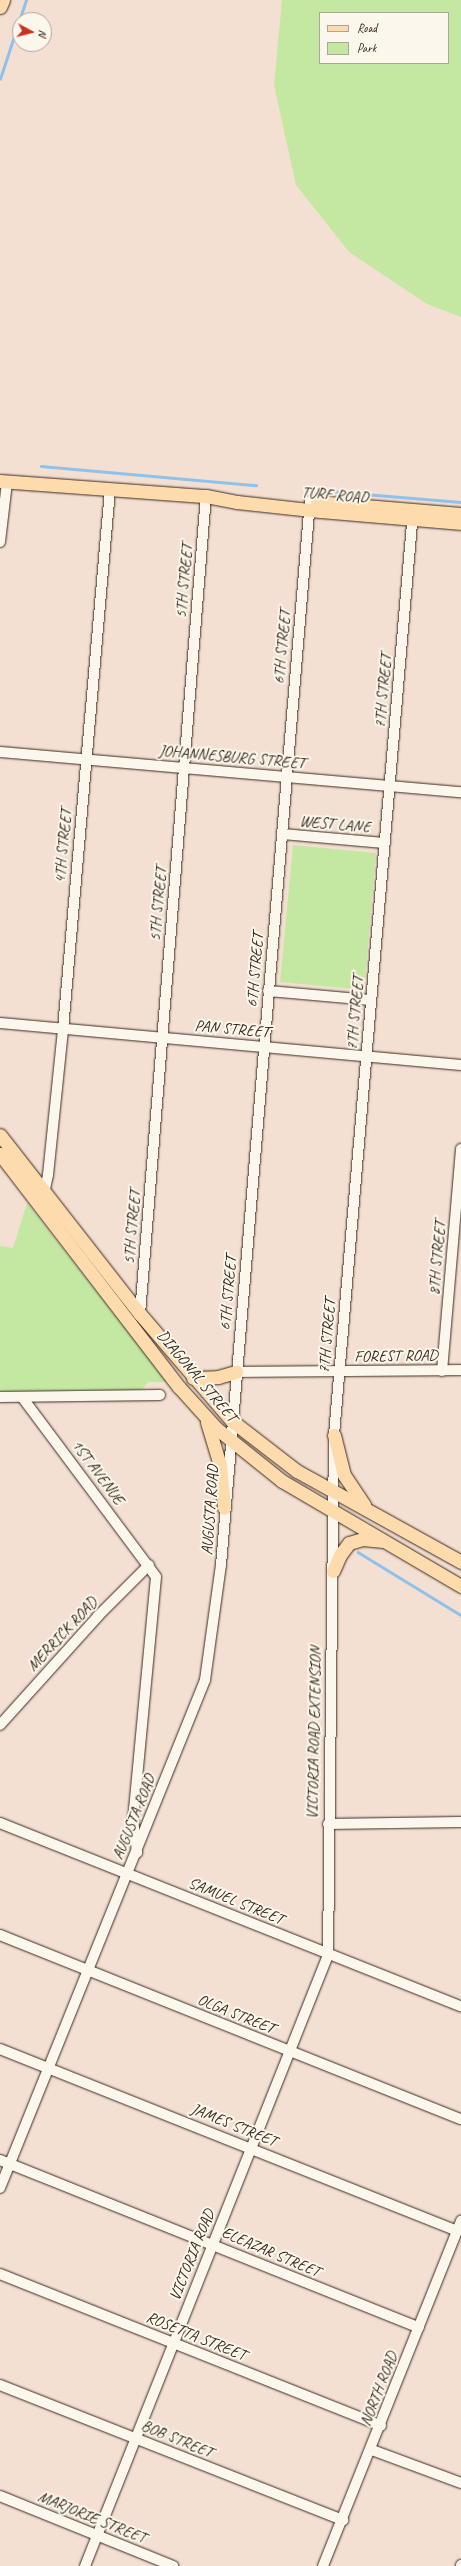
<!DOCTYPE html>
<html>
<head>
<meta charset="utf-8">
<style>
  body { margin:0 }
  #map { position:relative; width:461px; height:2566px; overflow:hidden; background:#f4e0d3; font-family:Caveat,sans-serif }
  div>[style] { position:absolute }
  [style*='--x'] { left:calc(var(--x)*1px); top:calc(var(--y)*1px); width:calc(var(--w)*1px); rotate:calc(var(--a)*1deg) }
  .green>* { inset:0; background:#c4e8a2 }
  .stream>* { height:2.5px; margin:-1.25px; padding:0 1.25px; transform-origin:1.25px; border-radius:1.25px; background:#8fc2eb }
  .roads { filter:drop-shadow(0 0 1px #3b2a1e) drop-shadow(0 0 1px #3b2a1e) }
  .minor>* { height:10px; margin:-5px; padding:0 5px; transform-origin:5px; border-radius:5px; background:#fbf7ec }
  .major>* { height:13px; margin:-6.5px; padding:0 6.5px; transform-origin:6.5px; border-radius:6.5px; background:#fedbac }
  span { translate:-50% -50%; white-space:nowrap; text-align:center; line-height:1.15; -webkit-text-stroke:4px #fbf7ec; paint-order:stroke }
  .street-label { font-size:16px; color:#3b2a1e }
  .legend { position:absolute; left:319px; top:12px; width:130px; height:52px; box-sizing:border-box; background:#fbf7ec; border:1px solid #aea59a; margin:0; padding:5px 7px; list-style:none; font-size:12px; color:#3b2a1e }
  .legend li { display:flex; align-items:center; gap:8px; height:20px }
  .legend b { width:20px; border:1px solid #aea59a }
  .north { position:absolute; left:12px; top:12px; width:40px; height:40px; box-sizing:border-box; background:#fbf7ec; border:1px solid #aea59a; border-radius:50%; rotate:97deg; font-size:11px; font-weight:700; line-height:16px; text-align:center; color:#3b2a1e }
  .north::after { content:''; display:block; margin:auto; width:14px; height:18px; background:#c8321e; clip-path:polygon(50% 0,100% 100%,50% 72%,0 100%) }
</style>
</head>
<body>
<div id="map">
  <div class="green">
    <div style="clip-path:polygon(evenodd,282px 0,461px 0,461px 317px,427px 304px,349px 252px,296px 185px,274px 85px,282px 0,320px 13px,448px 13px,448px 63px,320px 63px,320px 13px)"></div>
    <div style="clip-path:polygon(293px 845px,376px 853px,364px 990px,280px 982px)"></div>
    <div style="clip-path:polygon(27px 1203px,167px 1382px,148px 1382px,142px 1390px,0 1391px,0 1246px,13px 1248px)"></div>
  </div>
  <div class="stream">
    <div style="--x:0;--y:79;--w:83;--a:-71.8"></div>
    <div style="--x:41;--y:466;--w:216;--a:5.1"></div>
    <div style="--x:329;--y:491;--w:132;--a:4.8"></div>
    <div style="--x:358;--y:1552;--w:121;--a:31.5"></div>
  </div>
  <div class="roads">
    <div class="minor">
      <div style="--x:0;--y:542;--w:60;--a:-83.3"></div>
      <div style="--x:0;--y:752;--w:463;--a:5"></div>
      <div style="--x:282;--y:834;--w:103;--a:5"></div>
      <div style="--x:268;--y:991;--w:103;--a:5"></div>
      <div style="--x:0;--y:1023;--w:463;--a:5.2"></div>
      <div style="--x:40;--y:1195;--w:8;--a:-50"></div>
      <div style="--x:45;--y:1189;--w:14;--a:-78"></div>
      <div style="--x:48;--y:1175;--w:147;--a:-84.1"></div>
      <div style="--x:63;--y:1029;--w:541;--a:-85.02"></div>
      <div style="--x:140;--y:1314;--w:821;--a:-85.39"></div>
      <div style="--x:442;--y:1371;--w:223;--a:-85.1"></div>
      <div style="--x:236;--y:1372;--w:225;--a:-0.5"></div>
      <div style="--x:0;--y:1397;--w:160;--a:-0.7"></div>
      <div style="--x:22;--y:1397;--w:224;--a:53.3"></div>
      <div style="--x:156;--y:1577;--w:243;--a:95.4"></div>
      <div style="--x:133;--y:1819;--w:34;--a:83"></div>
      <div style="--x:0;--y:1725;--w:147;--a:-48"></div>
      <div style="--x:98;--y:1616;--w:72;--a:-45"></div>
      <div style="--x:0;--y:1823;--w:496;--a:21.7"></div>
      <div style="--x:328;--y:1824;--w:133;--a:-0.9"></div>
      <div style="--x:0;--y:1935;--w:496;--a:21.8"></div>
      <div style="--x:0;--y:2049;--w:492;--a:21.7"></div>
      <div style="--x:0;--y:2160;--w:451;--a:21.8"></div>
      <div style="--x:0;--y:2188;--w:548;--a:-68.02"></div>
      <div style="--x:205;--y:1680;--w:116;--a:-82.1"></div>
      <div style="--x:221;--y:1565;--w:1068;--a:-85.22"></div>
      <div style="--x:0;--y:2274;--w:410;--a:21.7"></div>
      <div style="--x:0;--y:2385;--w:369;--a:21.5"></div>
      <div style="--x:372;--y:2450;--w:95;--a:20.3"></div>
      <div style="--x:0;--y:2496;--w:187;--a:22"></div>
      <div style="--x:85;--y:2566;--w:658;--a:-68.31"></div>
      <div style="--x:328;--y:1955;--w:520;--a:-89.34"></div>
      <div style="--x:334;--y:1435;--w:926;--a:-85.11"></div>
      <div style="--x:323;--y:2566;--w:372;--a:-68.2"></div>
      <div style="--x:461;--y:2566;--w:1;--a:-90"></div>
    </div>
    <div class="major">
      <div style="--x:0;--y:7;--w:8;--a:-67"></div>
      <div style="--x:0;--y:481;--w:207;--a:4.2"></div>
      <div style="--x:206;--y:496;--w:32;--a:11"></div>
      <div style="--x:237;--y:502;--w:72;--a:6.3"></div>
      <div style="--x:309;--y:510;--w:153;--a:4.9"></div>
      <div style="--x:317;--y:502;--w:144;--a:4.8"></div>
      <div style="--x:0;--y:1135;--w:227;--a:52"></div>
      <div style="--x:140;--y:1314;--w:141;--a:49.3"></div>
      <div style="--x:232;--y:1421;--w:82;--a:37.6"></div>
      <div style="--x:297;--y:1471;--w:188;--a:29"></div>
      <div style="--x:0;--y:1154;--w:294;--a:52.5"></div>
      <div style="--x:179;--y:1387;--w:55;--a:47.9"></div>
      <div style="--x:216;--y:1428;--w:85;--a:38.8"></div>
      <div style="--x:282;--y:1481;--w:208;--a:30.4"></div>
      <div style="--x:193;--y:1378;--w:25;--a:-2"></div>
      <div style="--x:218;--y:1377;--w:19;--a:-16"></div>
      <div style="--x:207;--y:1422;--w:45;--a:73.2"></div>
      <div style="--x:220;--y:1465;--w:43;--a:84.7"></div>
      <div style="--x:334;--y:1435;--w:41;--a:76"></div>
      <div style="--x:344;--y:1475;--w:36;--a:56"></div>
      <div style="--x:333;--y:1571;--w:17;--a:-66"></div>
      <div style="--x:340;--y:1555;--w:15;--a:-53"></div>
      <div style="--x:349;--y:1543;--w:15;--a:-16"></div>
      <div style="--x:363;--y:1539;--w:18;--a:6"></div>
    </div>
  </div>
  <div class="street-label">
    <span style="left:335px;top:495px;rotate:5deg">TURF ROAD</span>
    <span style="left:184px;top:581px;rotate:-85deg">5TH STREET</span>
    <span style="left:282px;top:647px;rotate:-85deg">6TH STREET</span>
    <span style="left:383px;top:691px;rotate:-85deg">7TH STREET</span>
    <span style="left:232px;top:757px;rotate:5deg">JOHANNESBURG STREET</span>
    <span style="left:335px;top:824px;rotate:5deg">WEST LANE</span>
    <span style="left:63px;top:846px;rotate:-85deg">4TH STREET</span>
    <span style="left:158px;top:904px;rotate:-85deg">5TH STREET</span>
    <span style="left:255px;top:970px;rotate:-85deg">6TH STREET</span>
    <span style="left:355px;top:1013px;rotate:-85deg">7TH STREET</span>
    <span style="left:232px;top:1029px;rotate:5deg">PAN STREET</span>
    <span style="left:132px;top:1227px;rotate:-85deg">5TH STREET</span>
    <span style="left:437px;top:1258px;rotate:-85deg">8TH STREET</span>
    <span style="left:228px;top:1293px;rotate:-85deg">6TH STREET</span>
    <span style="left:327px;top:1336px;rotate:-85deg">7TH STREET</span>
    <span style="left:396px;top:1356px;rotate:-1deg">FOREST ROAD</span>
    <span style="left:197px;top:1376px;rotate:50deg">DIAGONAL STREET</span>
    <span style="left:98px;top:1472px;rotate:53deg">1ST AVENUE</span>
    <span style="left:210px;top:1510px;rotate:-86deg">AUGUSTA ROAD</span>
    <span style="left:62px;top:1634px;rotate:-47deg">MERRICK ROAD</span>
    <span style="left:314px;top:1733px;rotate:-89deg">VICTORIA ROAD EXTENSION</span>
    <span style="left:134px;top:1817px;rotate:-68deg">AUGUSTA ROAD</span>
    <span style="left:236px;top:1901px;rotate:22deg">SAMUEL STREET</span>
    <span style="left:236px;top:2014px;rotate:22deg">OLGA STREET</span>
    <span style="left:234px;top:2125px;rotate:22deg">JAMES STREET</span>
    <span style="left:271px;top:2252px;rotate:23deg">ELEAZAR STREET</span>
    <span style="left:192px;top:2255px;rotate:-68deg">VICTORIA ROAD</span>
    <span style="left:196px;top:2336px;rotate:22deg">ROSETTA STREET</span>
    <span style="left:379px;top:2389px;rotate:-69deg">NORTH ROAD</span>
    <span style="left:177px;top:2439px;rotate:22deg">BOB STREET</span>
    <span style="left:92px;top:2517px;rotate:22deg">MARJORIE STREET</span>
  </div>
  <ul class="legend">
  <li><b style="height:5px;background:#fedbac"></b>Road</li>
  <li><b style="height:11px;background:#c4e8a2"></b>Park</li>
  </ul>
  <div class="north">N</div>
</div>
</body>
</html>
